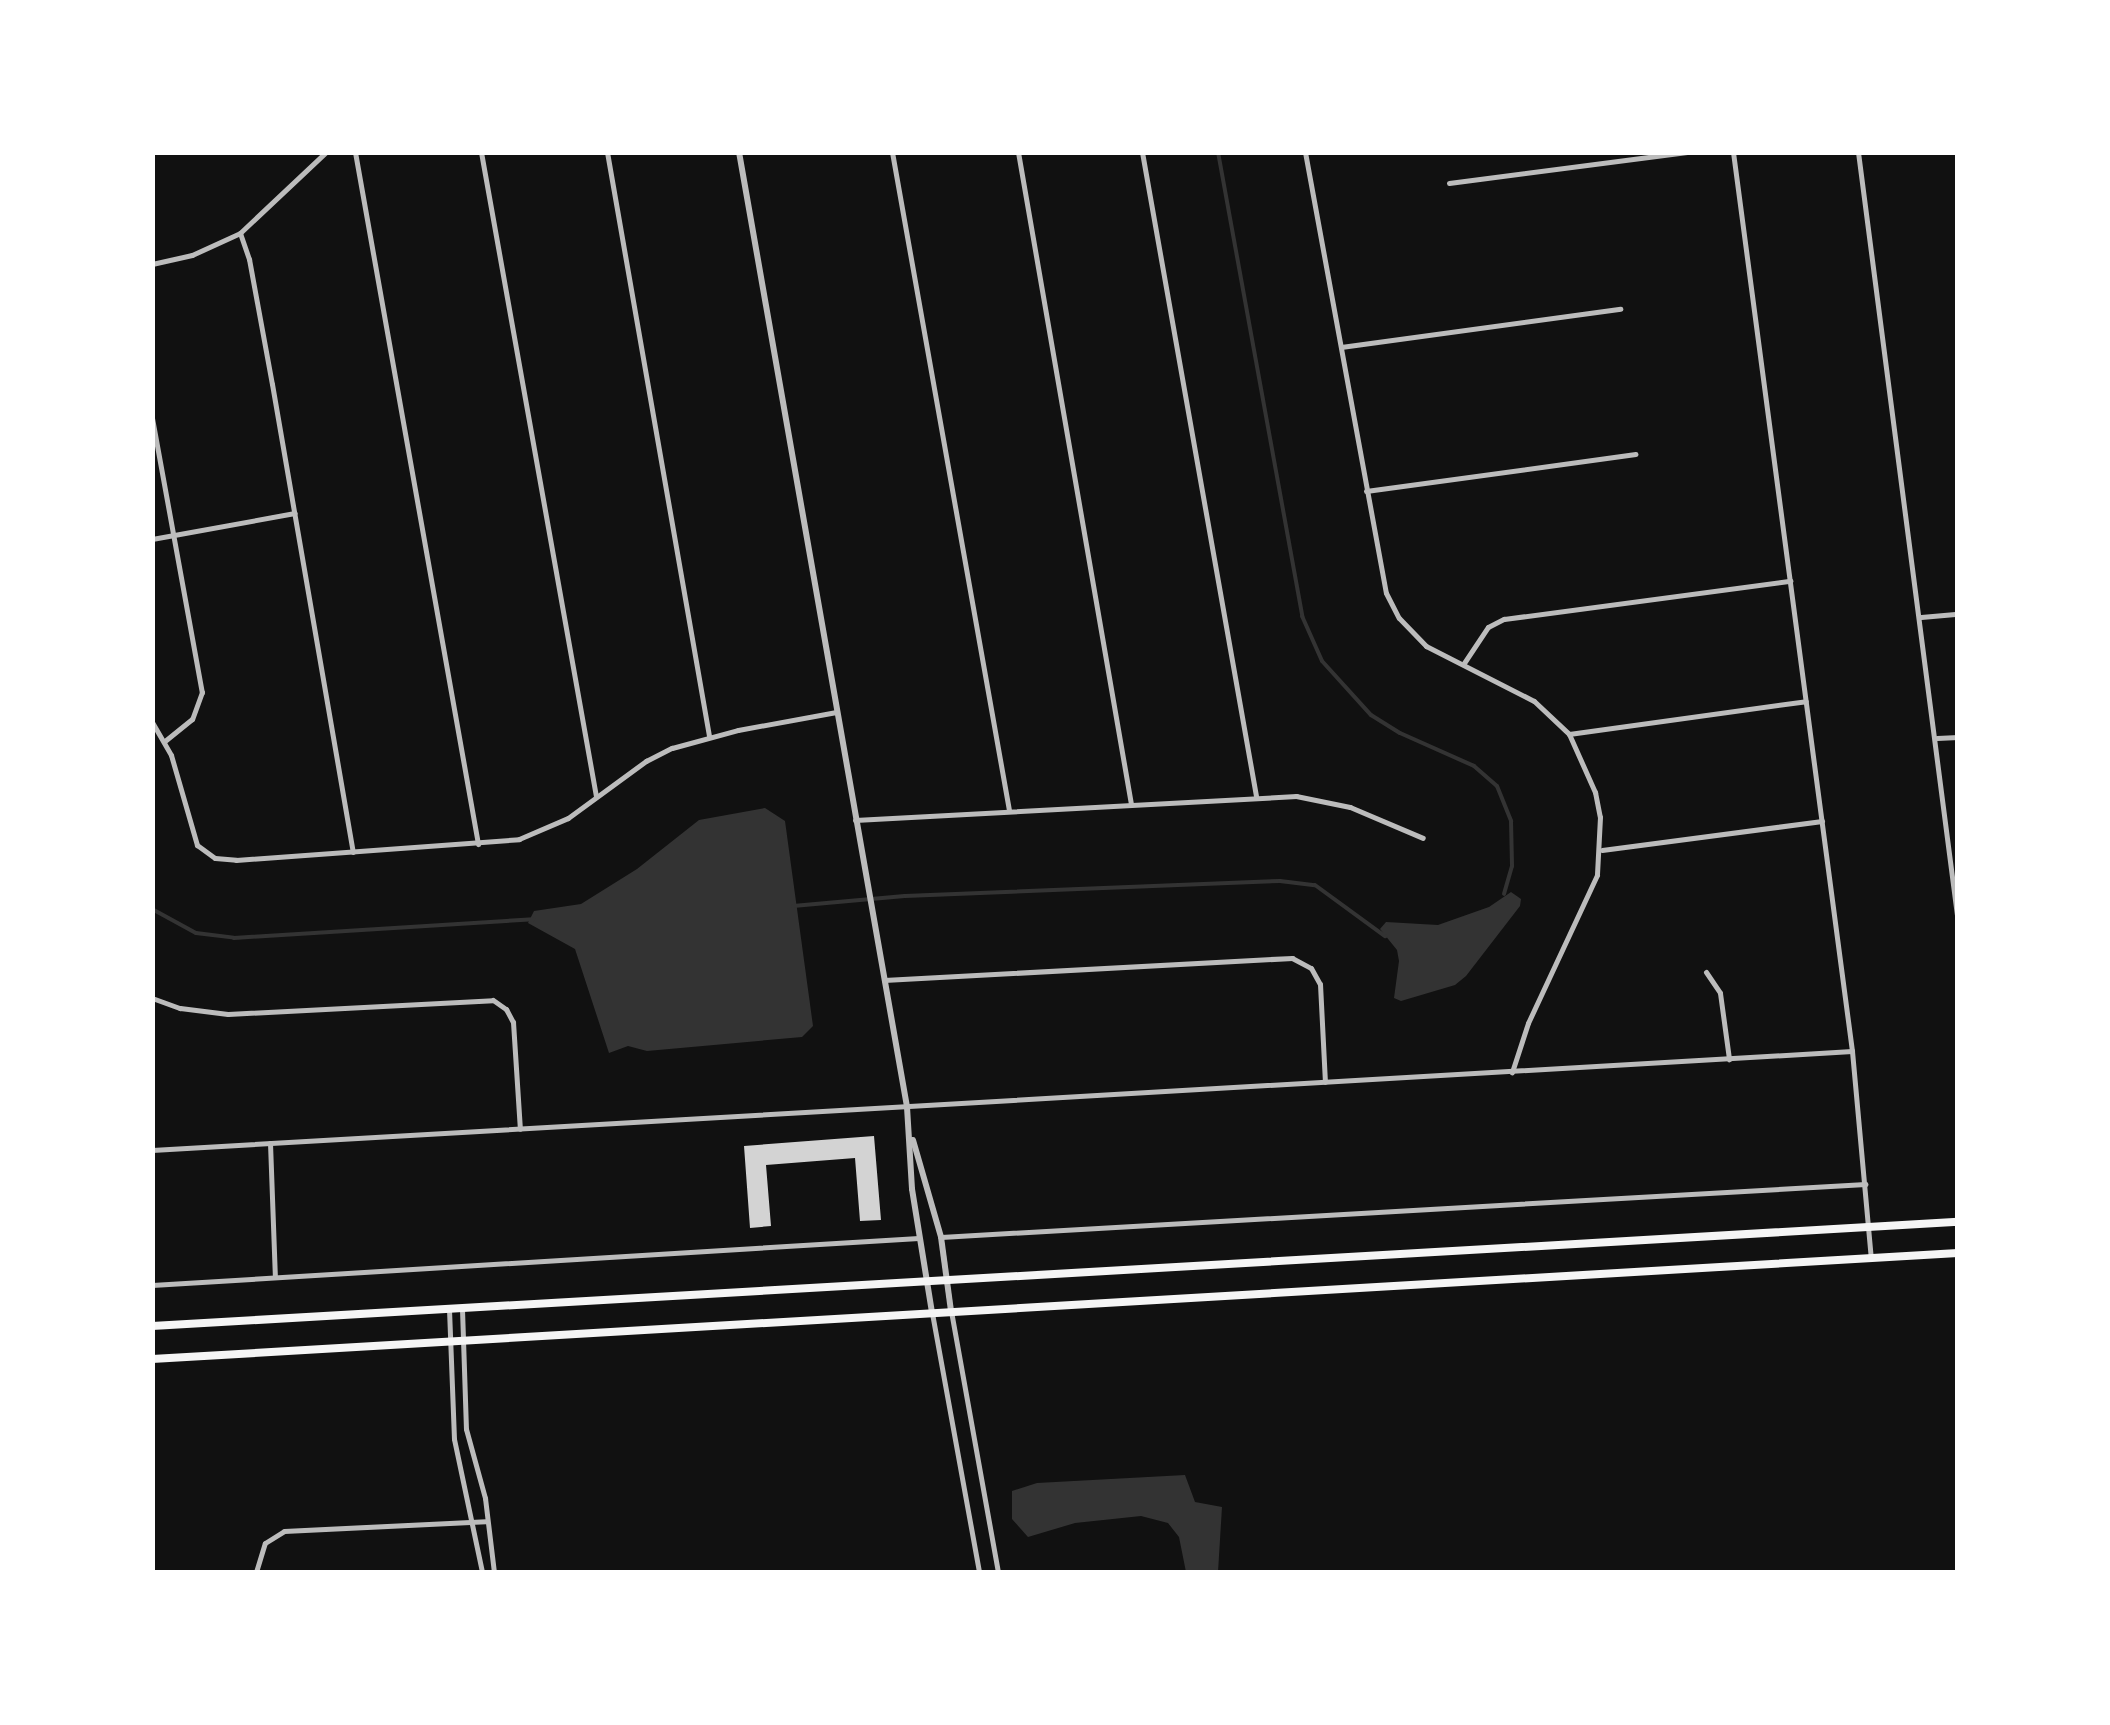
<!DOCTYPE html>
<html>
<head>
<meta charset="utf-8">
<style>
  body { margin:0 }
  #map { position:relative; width:2110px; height:1725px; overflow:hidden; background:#111; font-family:"IBM Plex Sans",sans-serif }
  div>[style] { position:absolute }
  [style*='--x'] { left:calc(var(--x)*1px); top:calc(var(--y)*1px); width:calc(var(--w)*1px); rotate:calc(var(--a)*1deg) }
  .water>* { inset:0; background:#333 }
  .stream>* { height:4px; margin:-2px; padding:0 2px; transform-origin:2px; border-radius:2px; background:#333 }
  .building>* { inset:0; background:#d3d3d3 }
  .minor>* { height:5px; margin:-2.5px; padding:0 2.5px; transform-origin:2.5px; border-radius:2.5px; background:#bcbcbc }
  .tertiary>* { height:6px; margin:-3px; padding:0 3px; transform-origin:3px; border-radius:3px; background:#bcbcbc }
  .primary>* { height:8px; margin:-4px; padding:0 4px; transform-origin:4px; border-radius:4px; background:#f5f5f5 }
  span { translate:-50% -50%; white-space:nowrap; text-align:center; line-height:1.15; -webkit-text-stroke:8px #fff; paint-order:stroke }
  .frame { position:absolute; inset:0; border:155px solid #fff; pointer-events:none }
</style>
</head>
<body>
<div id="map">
  <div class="water">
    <div style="clip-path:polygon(765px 808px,785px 821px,813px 1026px,802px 1037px,647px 1051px,628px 1046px,609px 1053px,575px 949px,528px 923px,534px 911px,581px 904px,637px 869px,699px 820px)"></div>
    <div style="clip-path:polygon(1511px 892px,1521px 899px,1520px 906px,1466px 976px,1455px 985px,1401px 1001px,1394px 998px,1399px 961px,1397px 950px,1380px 929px,1386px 922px,1438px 925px,1489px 907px)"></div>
    <div style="clip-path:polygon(1185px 1475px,1195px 1502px,1222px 1507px,1218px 1572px,1186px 1572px,1179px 1537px,1168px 1523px,1141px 1516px,1075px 1523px,1028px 1537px,1012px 1519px,1012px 1491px,1037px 1483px)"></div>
  </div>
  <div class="stream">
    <div style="--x:1218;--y:152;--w:472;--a:79.7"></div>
    <div style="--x:1302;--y:616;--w:49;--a:66"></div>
    <div style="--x:1322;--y:661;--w:73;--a:47.8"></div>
    <div style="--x:1371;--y:715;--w:34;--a:32"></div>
    <div style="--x:1400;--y:733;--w:81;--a:24"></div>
    <div style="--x:1474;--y:766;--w:30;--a:41"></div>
    <div style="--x:1497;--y:786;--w:38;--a:68"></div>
    <div style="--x:1511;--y:821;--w:45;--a:88.7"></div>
    <div style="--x:1512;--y:866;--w:29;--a:106"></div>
    <div style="--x:793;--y:906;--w:112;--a:-5.1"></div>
    <div style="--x:905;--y:896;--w:375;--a:-2.3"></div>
    <div style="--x:1280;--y:881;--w:35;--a:7"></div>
    <div style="--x:1315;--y:885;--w:87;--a:36.1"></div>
    <div style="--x:152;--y:909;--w:50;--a:28.6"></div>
    <div style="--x:196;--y:933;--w:38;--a:7"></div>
    <div style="--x:234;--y:938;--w:300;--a:-3.6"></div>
  </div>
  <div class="building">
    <div style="clip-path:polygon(874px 1136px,881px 1220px,860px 1221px,855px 1158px,766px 1165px,771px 1226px,750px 1228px,744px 1146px)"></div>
  </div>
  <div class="minor">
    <div style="--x:355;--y:152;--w:703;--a:79.92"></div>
    <div style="--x:481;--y:152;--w:654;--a:79.88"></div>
    <div style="--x:607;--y:152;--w:593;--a:80.09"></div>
    <div style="--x:892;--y:152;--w:668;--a:79.92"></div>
    <div style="--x:1018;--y:152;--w:662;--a:80.17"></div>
    <div style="--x:1142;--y:152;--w:654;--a:79.96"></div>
    <div style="--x:1305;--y:152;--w:448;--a:79.6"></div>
    <div style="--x:1386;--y:593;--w:28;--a:63"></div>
    <div style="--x:1399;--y:618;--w:39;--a:46"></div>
    <div style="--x:1426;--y:646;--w:121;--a:27"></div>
    <div style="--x:1534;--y:701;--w:48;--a:43.3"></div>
    <div style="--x:1569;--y:734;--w:64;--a:65.9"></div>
    <div style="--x:1595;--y:792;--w:25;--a:79"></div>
    <div style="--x:1600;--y:817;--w:58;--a:93"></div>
    <div style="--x:1597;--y:875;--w:163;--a:115"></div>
    <div style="--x:1528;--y:1023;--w:52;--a:108.1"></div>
    <div style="--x:1733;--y:152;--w:907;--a:82.46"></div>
    <div style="--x:1852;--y:1051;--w:208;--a:84.8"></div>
    <div style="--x:1858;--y:152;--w:777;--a:82.61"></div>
    <div style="--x:1449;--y:183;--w:240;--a:-7.4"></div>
    <div style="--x:240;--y:233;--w:28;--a:71"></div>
    <div style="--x:249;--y:259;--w:127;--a:79.6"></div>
    <div style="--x:272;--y:384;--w:475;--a:80.2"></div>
    <div style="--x:152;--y:264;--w:41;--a:-12.7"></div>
    <div style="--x:192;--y:255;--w:53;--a:-24.6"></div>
    <div style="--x:240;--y:233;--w:118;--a:-43.3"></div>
    <div style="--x:1341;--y:347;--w:282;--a:-7.8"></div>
    <div style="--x:152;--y:418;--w:279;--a:79.7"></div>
    <div style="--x:202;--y:692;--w:29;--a:110"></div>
    <div style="--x:192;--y:719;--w:35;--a:141"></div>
    <div style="--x:1366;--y:491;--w:272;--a:-7.8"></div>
    <div style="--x:152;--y:539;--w:145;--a:-10.3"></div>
    <div style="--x:1921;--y:617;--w:37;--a:-5"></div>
    <div style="--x:1464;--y:663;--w:43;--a:-56.3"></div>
    <div style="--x:1488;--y:627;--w:18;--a:-27"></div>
    <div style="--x:1504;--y:619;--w:289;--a:-7.6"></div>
    <div style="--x:152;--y:722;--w:38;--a:60"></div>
    <div style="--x:171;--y:755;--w:94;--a:73.9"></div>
    <div style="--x:197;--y:845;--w:22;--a:36"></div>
    <div style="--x:215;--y:858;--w:21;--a:5"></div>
    <div style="--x:236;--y:860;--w:284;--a:-4.2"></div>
    <div style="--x:519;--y:839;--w:53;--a:-23.2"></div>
    <div style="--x:568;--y:818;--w:97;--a:-36.2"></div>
    <div style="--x:646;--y:761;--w:29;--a:-27"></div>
    <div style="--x:672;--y:748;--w:68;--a:-15.3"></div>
    <div style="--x:738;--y:730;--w:100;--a:-10.4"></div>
    <div style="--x:1569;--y:734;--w:239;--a:-7.9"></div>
    <div style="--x:1937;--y:738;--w:21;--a:-3"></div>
    <div style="--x:855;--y:820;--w:442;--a:-3.1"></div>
    <div style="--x:1296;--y:796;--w:55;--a:11.5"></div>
    <div style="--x:1350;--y:807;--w:79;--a:23"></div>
    <div style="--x:1602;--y:850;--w:222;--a:-7.5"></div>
    <div style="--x:1706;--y:972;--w:25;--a:56"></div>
    <div style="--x:1720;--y:993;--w:67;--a:82.2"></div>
    <div style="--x:884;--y:980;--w:409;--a:-3.1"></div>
    <div style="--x:1292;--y:958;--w:21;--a:28"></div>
    <div style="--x:1311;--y:968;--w:18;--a:61"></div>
    <div style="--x:1320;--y:984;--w:98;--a:87.1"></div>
    <div style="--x:152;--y:998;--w:30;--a:20"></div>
    <div style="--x:180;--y:1008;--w:48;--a:7.1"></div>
    <div style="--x:228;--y:1014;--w:265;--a:-3"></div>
    <div style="--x:493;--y:1000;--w:16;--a:35"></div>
    <div style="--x:506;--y:1009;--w:15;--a:62"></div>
    <div style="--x:513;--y:1022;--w:107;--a:86.3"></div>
    <div style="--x:270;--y:1143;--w:134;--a:87.9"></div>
    <div style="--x:152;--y:1150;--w:1703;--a:-3.33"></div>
    <div style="--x:941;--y:1237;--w:926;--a:-3.28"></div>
    <div style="--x:152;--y:1285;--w:768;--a:-3.51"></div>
    <div style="--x:449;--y:1309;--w:130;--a:87.8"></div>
    <div style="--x:454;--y:1439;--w:136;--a:78.1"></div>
    <div style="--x:462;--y:1309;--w:120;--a:88.1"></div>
    <div style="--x:466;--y:1429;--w:72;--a:74.6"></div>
    <div style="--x:485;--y:1498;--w:75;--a:83.1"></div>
    <div style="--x:951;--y:1311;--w:265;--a:79.8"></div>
    <div style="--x:932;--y:1313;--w:263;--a:79.7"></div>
    <div style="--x:256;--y:1572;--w:30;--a:-73"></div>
    <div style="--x:265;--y:1543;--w:22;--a:-32"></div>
    <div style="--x:284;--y:1531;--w:202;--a:-2.8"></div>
  </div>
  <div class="tertiary">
    <div style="--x:739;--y:152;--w:970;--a:80.02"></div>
    <div style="--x:907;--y:1107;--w:82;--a:86.5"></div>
    <div style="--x:912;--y:1189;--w:126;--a:80.8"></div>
    <div style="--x:913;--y:1140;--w:101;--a:73.9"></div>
    <div style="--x:941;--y:1237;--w:75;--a:82.3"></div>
  </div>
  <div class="primary">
    <div style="--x:152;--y:1326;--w:1809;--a:-3.3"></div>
    <div style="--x:152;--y:1359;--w:1809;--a:-3.36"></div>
  </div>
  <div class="frame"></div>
</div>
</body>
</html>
